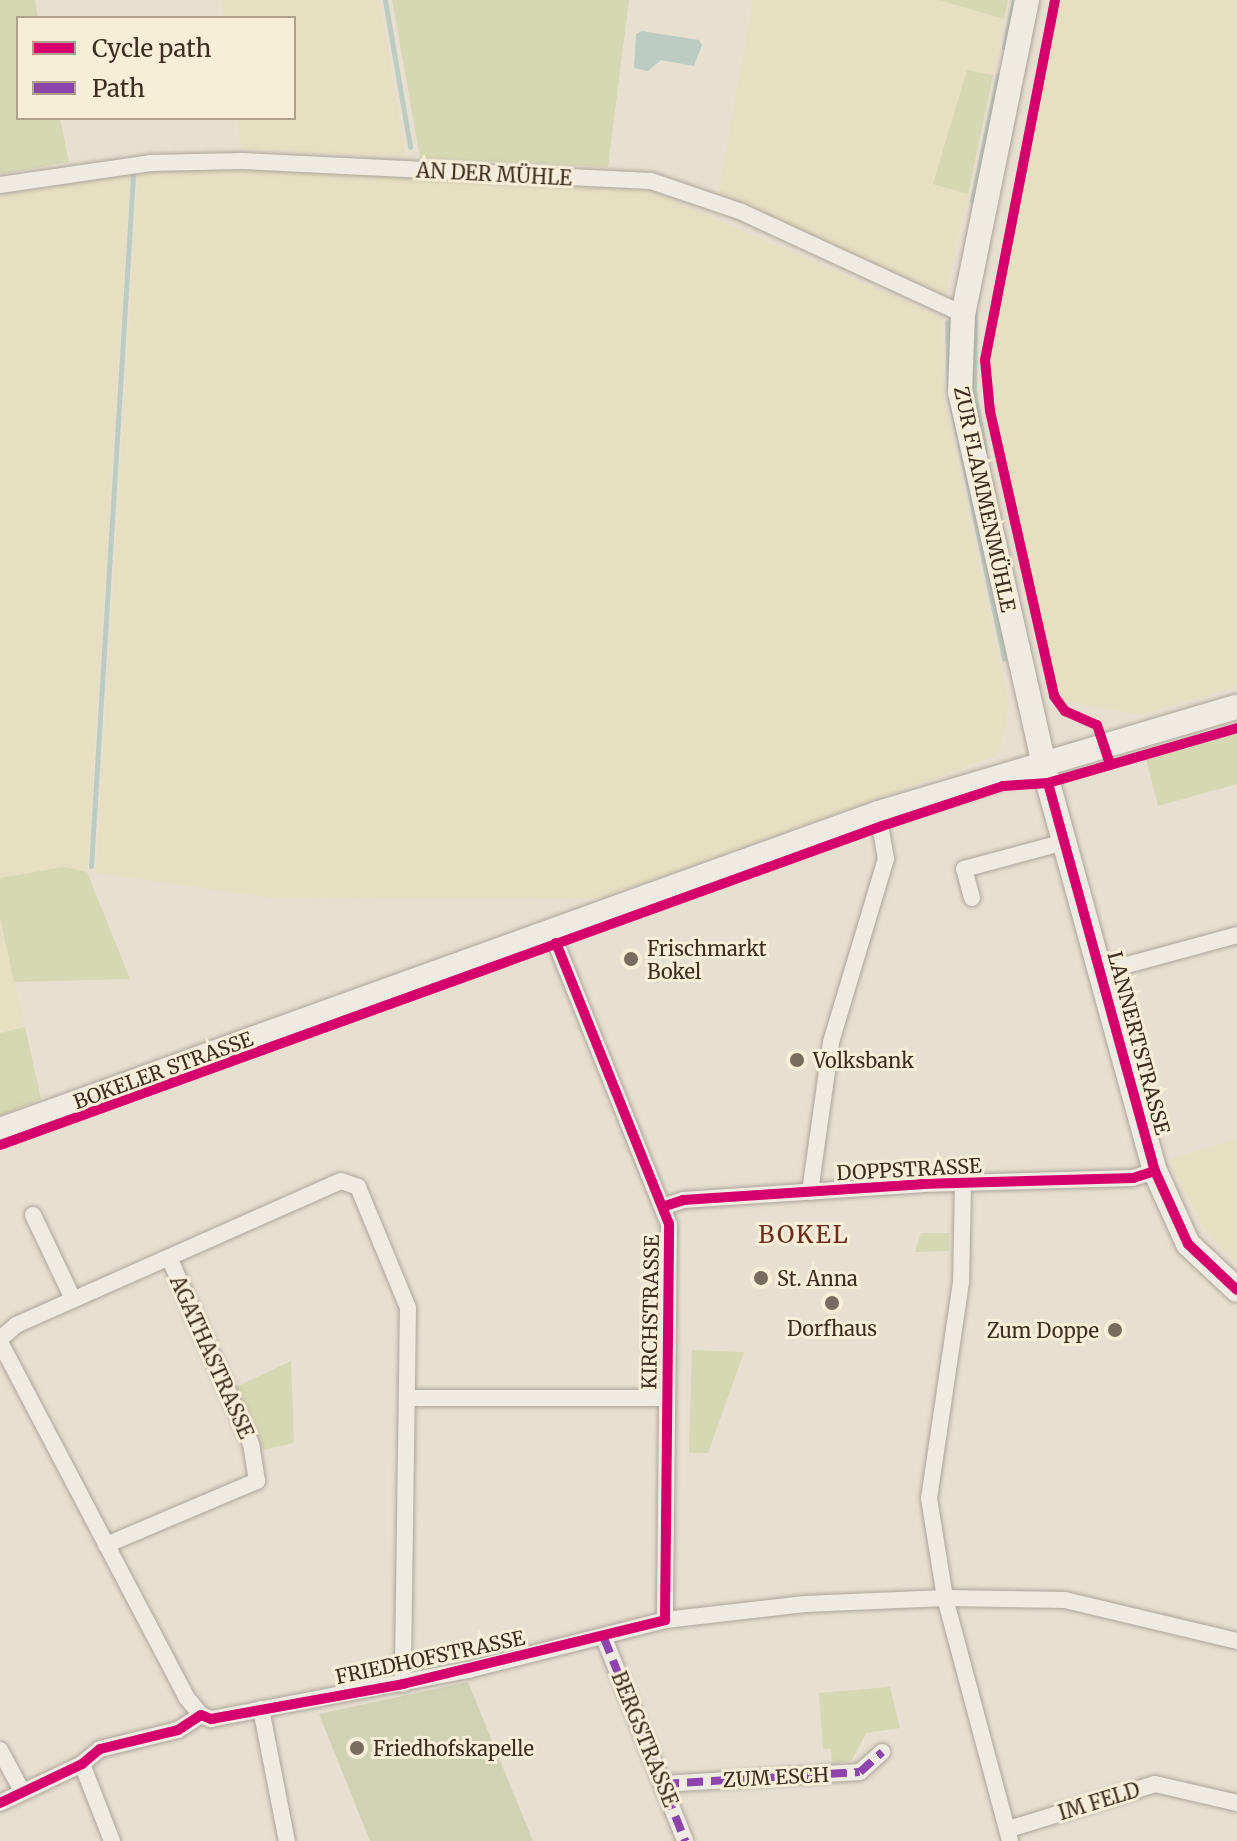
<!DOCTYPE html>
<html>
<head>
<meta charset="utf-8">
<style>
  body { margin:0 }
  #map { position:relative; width:1237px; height:1841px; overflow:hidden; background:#e7e0d1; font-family:Merriweather,serif }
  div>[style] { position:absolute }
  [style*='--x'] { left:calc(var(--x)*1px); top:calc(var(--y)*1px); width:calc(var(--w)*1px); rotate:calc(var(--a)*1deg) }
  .farmland>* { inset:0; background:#e6dfc2 }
  .green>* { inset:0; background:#d6d7b3 }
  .cemetery>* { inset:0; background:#d1d1b3 }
  .water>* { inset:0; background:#bcccc2 }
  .stream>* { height:5px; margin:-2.5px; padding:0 2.5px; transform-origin:2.5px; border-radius:2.5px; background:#bcccc2 }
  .roads { filter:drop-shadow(0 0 2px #ada599) drop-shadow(0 0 2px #ada599) }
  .street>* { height:16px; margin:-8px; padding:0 8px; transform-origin:8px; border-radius:8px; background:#efebe3 }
  .secondary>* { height:24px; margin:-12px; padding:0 12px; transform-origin:12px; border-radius:12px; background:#efebe3 }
  .quiet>* { height:8px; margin-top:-4px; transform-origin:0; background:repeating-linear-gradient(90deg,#8e44ad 0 16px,transparent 0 24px) }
  .cycleway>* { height:10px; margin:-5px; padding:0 5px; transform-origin:5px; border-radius:5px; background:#d6006c }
  .dots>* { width:22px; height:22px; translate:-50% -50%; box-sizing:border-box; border:4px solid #f7eed8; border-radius:50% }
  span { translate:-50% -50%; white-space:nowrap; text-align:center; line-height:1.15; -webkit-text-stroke:6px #f7eed8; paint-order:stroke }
  .street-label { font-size:20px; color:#3d2e20 }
  .poi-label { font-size:20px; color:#3d2e20 }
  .left { translate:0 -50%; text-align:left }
  .right { translate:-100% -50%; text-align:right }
  .quarter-label { font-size:24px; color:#6b2e1e; letter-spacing:2px }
  .legend { position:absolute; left:16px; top:16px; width:280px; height:104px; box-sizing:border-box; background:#f7eed8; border:2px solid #ada18e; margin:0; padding:10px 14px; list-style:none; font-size:24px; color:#3d2e20 }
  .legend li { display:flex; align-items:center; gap:16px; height:40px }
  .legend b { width:40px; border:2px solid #ada18e }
</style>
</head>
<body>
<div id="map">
  <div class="farmland">
    <div style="clip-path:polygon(221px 0,379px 0,406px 157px,241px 149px,237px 118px,294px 118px,294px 18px,223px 18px)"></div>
    <div style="clip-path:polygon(753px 0,939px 0,1004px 19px,993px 75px,967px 71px,934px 184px,968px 194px,945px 295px,718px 194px)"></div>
    <div style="clip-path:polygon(1059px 0,1237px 0,1237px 687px,1140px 715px,1064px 701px,1056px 689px,996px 411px,991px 361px,996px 310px)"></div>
    <div style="clip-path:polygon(243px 168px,651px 191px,941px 317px,944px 400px,1009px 705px,999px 755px,598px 899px,272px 898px,96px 873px,138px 173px)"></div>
    <div style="clip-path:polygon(130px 174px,87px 872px,64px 867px,0 878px,0 196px)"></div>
    <div style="clip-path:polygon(0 917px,25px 1027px,0 1032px)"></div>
    <div style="clip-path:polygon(1237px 1139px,1237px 1263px,1203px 1228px,1169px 1159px)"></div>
  </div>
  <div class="green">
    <div style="clip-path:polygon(0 0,35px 0,38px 18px,18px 18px,18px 118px,60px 118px,69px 162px,0 174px)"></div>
    <div style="clip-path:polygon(392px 0,629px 0,608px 167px,420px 158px)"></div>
    <div style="clip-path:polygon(939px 0,1008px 0,1004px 19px)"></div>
    <div style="clip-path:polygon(967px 70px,993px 75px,968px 194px,933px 184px)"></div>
    <div style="clip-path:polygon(1237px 733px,1237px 784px,1158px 806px,1146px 758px)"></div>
    <div style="clip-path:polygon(64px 867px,87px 872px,130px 979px,14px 982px,0 917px,0 878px)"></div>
    <div style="clip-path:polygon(25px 1027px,41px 1099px,0 1116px,0 1033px)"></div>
    <div style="clip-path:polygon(921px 1233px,949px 1233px,949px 1251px,915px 1252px)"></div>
    <div style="clip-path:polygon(692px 1350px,744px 1352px,708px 1453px,689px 1453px)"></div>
    <div style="clip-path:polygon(291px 1361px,294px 1443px,263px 1450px,236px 1387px)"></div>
    <div style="clip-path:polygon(890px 1687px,900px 1728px,866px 1733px,852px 1760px,832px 1764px,831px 1749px,823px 1749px,819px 1693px)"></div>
  </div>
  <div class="cemetery">
    <div style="clip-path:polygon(468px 1682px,533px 1841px,370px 1841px,319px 1714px)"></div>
  </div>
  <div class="water">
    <div style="clip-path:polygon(642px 31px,699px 40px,702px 45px,694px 66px,661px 60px,648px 71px,634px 68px,636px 34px)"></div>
  </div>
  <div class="stream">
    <div style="--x:385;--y:0;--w:149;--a:80.3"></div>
    <div style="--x:1004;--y:47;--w:48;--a:-78"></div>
    <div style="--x:972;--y:201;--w:129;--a:-78.3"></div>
    <div style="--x:975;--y:313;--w:78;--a:90.7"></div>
    <div style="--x:974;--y:391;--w:60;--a:79.4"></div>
    <div style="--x:947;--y:322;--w:67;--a:88.3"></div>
    <div style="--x:950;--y:398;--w:266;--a:78.3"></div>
    <div style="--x:91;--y:866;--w:692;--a:-86.52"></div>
  </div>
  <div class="roads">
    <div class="street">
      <div style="--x:0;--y:185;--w:152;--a:-8.3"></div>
      <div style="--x:150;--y:163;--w:92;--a:-1.2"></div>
      <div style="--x:242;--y:161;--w:409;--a:2.8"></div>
      <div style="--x:651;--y:181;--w:96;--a:18.8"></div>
      <div style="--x:742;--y:212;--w:243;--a:24.8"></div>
      <div style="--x:972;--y:898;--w:30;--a:-105"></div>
      <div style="--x:964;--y:869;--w:105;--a:-15"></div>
      <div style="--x:551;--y:931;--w:316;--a:68.1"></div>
      <div style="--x:669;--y:1224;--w:396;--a:90.6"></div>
      <div style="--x:1101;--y:972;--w:141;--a:-15.2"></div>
      <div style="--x:963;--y:1182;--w:100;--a:91.1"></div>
      <div style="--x:961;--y:1282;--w:218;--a:98.4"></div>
      <div style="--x:929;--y:1498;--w:101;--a:80.9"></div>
      <div style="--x:945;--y:1598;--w:252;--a:75"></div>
      <div style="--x:810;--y:1192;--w:151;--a:-82"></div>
      <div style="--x:831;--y:1042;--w:191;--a:-73.3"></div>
      <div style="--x:886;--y:859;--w:47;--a:-99.9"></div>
      <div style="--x:665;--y:1206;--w:19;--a:-18"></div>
      <div style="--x:683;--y:1200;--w:239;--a:-3.8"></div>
      <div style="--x:921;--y:1184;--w:212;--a:-1.6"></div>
      <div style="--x:1133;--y:1178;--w:23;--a:-18"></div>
      <div style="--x:33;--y:1215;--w:93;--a:64.5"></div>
      <div style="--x:0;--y:1339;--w:21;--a:-41"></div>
      <div style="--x:16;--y:1325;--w:355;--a:-23.9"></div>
      <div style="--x:341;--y:1181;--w:18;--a:19"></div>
      <div style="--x:358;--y:1187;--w:131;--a:67.5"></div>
      <div style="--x:408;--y:1308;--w:376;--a:90.8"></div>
      <div style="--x:0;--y:1342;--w:401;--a:62.3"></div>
      <div style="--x:186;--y:1697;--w:23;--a:50"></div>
      <div style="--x:201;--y:1715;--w:11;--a:22"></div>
      <div style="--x:211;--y:1719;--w:262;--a:-10.8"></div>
      <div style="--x:468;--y:1670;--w:203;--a:-14.2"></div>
      <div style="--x:665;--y:1620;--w:141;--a:-6.5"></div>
      <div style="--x:805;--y:1604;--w:140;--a:-2.5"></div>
      <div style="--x:945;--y:1598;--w:120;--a:1"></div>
      <div style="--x:1065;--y:1600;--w:177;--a:13.4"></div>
      <div style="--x:407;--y:1398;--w:260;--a:0"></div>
      <div style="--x:106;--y:1545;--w:164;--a:-23"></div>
      <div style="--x:257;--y:1481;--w:37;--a:-99"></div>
      <div style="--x:251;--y:1444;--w:204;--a:-113.7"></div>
      <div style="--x:604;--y:1638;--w:219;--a:68.2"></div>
      <div style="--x:261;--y:1709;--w:135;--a:78.9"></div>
      <div style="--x:0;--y:1750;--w:47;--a:61.8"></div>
      <div style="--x:82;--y:1764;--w:83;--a:68.7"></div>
      <div style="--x:663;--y:1784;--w:197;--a:-3.5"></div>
      <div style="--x:860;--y:1772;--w:30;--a:-42"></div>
      <div style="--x:0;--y:1803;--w:91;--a:-25.4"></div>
      <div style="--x:82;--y:1764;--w:23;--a:-40"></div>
      <div style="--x:100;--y:1749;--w:80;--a:-13.7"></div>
      <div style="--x:178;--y:1730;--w:27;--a:-33"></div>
      <div style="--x:1009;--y:1829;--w:153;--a:-17.1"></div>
      <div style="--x:1155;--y:1784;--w:84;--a:13"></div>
    </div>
    <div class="secondary">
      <div style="--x:1027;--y:0;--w:320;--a:101.5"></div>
      <div style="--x:963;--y:314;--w:78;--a:92.2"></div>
      <div style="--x:960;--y:392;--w:401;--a:77.3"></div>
      <div style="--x:1048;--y:783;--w:402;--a:74.6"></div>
      <div style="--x:1155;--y:1171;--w:80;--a:65.7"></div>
      <div style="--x:1188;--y:1244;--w:67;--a:43.2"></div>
      <div style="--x:0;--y:1130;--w:933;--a:-19.85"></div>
      <div style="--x:878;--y:813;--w:374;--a:-16.5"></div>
    </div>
  </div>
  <div class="quiet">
    <div style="--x:604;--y:1638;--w:219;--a:68.2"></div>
    <div style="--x:663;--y:1784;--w:197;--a:-3.5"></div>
    <div style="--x:860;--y:1772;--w:30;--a:-42"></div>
  </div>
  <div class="cycleway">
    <div style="--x:1055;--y:0;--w:367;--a:101"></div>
    <div style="--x:985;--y:360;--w:51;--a:84.4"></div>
    <div style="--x:990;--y:411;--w:292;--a:77.3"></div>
    <div style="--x:1054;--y:696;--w:19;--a:54"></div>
    <div style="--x:1065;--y:711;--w:35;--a:24"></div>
    <div style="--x:1097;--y:725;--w:41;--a:71.6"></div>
    <div style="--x:1048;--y:783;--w:402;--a:74.6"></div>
    <div style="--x:1155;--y:1171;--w:80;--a:65.7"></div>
    <div style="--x:1188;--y:1244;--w:67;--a:43.2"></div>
    <div style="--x:0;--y:1145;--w:938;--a:-19.88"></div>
    <div style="--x:882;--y:826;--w:127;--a:-18.3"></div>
    <div style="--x:1003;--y:786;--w:45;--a:-3.8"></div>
    <div style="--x:1048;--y:783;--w:197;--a:-16.2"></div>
    <div style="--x:665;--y:1206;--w:19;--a:-18"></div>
    <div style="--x:683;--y:1200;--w:239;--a:-3.8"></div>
    <div style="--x:921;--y:1184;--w:212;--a:-1.6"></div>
    <div style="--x:1133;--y:1178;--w:23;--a:-18"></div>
    <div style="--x:0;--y:1803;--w:91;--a:-25.4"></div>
    <div style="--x:82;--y:1764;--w:23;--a:-40"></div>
    <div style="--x:100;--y:1749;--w:80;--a:-13.7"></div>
    <div style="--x:178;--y:1730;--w:27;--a:-33"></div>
    <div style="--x:201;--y:1715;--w:11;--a:22"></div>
    <div style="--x:211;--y:1719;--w:195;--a:-10.3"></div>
    <div style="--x:403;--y:1684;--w:270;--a:-13.7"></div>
    <div style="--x:665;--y:1620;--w:396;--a:-89.4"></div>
    <div style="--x:669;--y:1224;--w:303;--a:-111.9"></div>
  </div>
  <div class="dots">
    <div style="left:631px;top:959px;background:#786c5e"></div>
    <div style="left:797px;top:1060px;background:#786c5e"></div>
    <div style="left:761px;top:1278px;background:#786c5e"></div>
    <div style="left:832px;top:1303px;background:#786c5e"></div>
    <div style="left:1115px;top:1330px;background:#786c5e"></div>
    <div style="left:357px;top:1748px;background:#786c5e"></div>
  </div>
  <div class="street-label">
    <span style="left:494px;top:174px;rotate:3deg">AN DER MÜHLE</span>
    <span style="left:985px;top:499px;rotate:78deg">ZUR FLAMMENMÜHLE</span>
    <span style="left:1139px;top:1043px;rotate:75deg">LANNERTSTRASSE</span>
    <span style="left:163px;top:1070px;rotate:-20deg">BOKELER STRASSE</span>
    <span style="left:909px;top:1169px;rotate:-3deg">DOPPSTRASSE</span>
    <span style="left:650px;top:1312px;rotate:-89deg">KIRCHSTRASSE</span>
    <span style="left:212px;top:1357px;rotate:66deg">AGATHASTRASSE</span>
    <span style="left:430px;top:1657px;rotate:-12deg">FRIEDHOFSTRASSE</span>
    <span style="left:645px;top:1739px;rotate:68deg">BERGSTRASSE</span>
    <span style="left:776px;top:1777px;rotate:-3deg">ZUM ESCH</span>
    <span style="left:1099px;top:1801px;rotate:-17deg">IM FELD</span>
  </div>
  <div class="poi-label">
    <span class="left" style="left:647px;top:960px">Frischmarkt<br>Bokel</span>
    <span class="left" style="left:813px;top:1060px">Volksbank</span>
    <span class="left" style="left:777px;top:1278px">St. Anna</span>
    <span style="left:832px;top:1328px">Dorfhaus</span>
    <span class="right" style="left:1099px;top:1330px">Zum Doppe</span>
    <span class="left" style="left:373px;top:1748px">Friedhofskapelle</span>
  </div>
  <div class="quarter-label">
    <span style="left:804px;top:1235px">BOKEL</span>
  </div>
  <ul class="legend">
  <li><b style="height:10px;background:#d6006c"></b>Cycle path</li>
  <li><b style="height:10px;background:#8e44ad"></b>Path</li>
  </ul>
</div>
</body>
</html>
